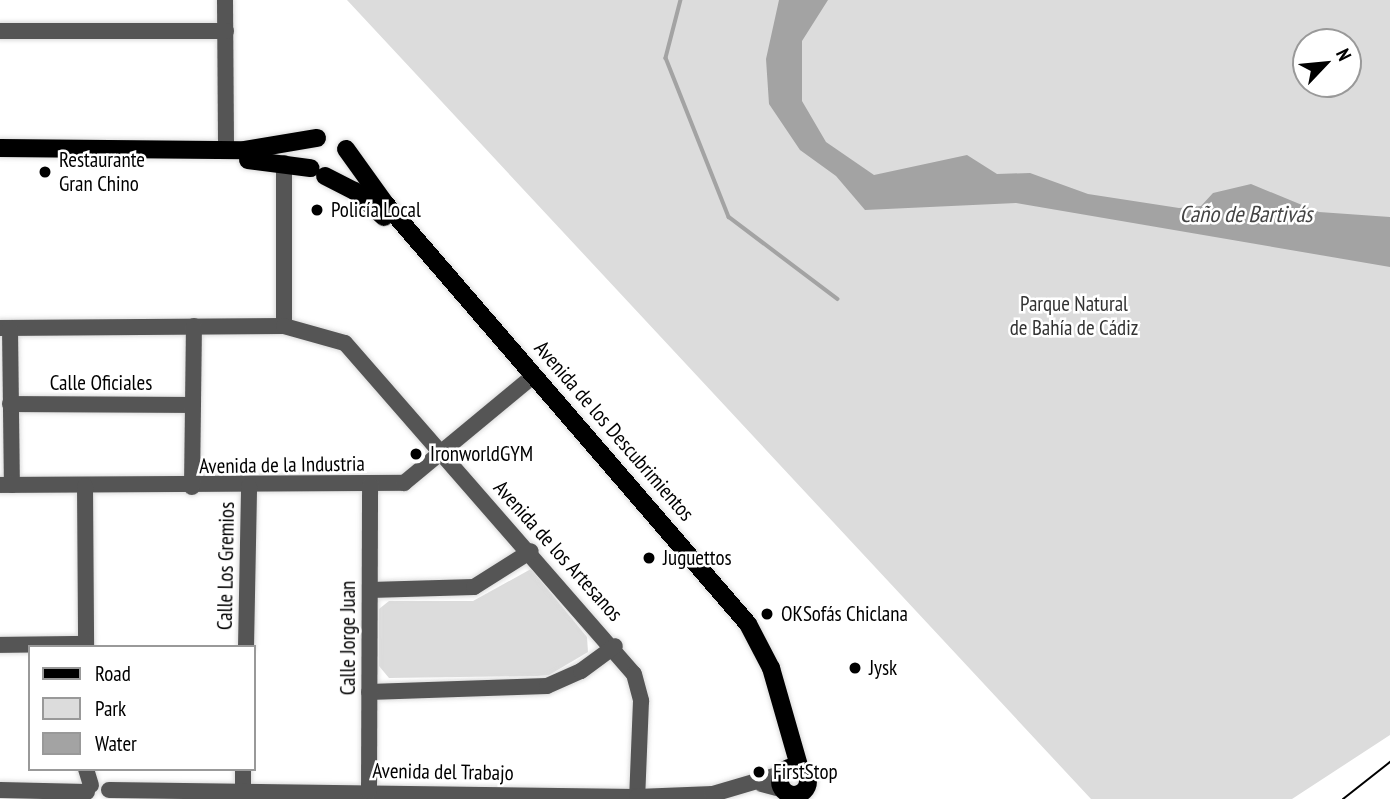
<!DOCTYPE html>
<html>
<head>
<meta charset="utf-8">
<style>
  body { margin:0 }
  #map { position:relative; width:1390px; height:799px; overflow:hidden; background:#fff; font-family:"PT Sans Narrow",sans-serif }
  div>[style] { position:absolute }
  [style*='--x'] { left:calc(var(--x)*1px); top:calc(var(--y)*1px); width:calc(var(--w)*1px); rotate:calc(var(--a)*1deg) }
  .green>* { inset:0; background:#dcdcdc }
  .water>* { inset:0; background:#a3a3a3 }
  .stream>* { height:3.5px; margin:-1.75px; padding:0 1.75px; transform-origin:1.75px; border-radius:1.75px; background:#a3a3a3 }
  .roads { filter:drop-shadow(0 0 2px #dbdbdb) drop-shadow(0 0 2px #dbdbdb) }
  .minor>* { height:16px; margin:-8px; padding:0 8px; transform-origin:8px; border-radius:8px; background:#555 }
  .major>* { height:18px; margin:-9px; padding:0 9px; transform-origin:9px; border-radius:9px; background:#000 }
  .major>.ring { margin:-9px; padding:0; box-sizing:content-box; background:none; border:18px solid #000; border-radius:50% }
  .tram>* { height:2px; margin:-1px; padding:0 1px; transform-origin:1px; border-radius:1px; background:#000 }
  .dots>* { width:19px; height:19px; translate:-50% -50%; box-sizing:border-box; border:4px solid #fff; border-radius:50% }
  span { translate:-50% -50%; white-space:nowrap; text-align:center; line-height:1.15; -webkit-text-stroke:5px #fff; paint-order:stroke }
  .poi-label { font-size:21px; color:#000 }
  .left { translate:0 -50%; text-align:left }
  .park-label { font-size:21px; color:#333 }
  .street-label { font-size:21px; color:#000 }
  .water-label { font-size:23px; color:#444; font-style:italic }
  .legend { position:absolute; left:28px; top:645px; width:228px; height:126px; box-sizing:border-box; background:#fff; border:2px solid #999; margin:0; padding:9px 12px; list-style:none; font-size:21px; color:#000 }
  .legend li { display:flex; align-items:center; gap:14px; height:35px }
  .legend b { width:35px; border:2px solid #999 }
  .north { position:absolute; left:1292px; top:28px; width:70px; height:70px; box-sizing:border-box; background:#fff; border:2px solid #999; border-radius:50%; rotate:64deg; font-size:19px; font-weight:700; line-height:28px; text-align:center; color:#000 }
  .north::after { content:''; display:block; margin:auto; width:24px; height:32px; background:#000; clip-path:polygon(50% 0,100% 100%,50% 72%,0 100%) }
</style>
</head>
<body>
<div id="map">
  <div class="green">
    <div style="clip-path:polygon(evenodd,347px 0,1390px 0,1390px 735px,1292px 799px,1091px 799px,347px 0,1306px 42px,1348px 42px,1348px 84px,1306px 84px,1306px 42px)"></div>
    <div style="clip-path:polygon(531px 569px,587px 637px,588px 652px,549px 675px,537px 676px,389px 678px,379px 666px,379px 609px,389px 601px,473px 601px)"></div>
  </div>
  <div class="water">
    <div style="clip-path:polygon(779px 0,828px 0,802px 41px,802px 101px,826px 142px,874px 175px,967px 155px,997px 174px,1030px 173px,1088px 194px,1179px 208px,1201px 206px,1213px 193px,1251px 184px,1319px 212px,1390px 217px,1390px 267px,1016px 203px,865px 210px,836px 176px,800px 150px,769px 104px,766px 59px)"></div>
  </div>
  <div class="stream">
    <div style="--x:681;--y:0;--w:60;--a:104.5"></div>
    <div style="--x:666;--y:58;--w:171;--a:68.4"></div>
    <div style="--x:729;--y:217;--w:136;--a:37"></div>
  </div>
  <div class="roads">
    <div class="minor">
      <div style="--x:225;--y:0;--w:150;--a:89.6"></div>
      <div style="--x:0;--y:31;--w:226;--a:0"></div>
      <div style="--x:284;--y:163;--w:163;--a:90"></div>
      <div style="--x:0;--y:328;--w:284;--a:-0.4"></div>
      <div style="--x:284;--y:326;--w:63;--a:15.6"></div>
      <div style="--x:345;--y:343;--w:439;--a:48.9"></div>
      <div style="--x:634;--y:674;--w:28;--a:75"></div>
      <div style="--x:641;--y:701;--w:98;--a:92.3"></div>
      <div style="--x:10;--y:328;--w:157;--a:89.3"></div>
      <div style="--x:10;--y:404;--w:182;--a:0.3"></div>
      <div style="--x:0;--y:485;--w:404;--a:-0.3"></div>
      <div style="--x:404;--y:483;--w:158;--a:-39.6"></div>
      <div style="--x:85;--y:486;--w:161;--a:89.6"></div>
      <div style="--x:192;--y:487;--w:161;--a:-89.3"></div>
      <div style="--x:370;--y:590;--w:104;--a:-1.7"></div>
      <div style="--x:474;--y:587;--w:67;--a:-32.3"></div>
      <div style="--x:0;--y:645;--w:86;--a:-0.7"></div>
      <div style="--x:246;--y:647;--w:161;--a:-88.9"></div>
      <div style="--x:369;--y:692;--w:178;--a:-1.9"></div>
      <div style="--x:547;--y:686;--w:37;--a:-24"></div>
      <div style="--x:581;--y:671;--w:42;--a:-36.3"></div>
      <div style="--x:86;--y:769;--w:17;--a:73"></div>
      <div style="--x:762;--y:784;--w:23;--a:15"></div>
      <div style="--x:243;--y:787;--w:18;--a:-90"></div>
      <div style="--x:0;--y:790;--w:87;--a:1.3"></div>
      <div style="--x:109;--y:790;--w:528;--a:0.76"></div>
      <div style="--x:637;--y:797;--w:76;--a:-2.3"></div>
      <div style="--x:713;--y:794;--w:71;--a:-16.4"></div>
      <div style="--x:369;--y:791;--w:306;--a:-89.8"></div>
    </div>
    <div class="major">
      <div style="--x:0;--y:148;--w:245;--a:0.5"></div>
      <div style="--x:245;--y:150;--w:73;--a:-9.5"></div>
      <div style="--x:346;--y:149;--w:65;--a:54.4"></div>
      <div style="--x:384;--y:202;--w:557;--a:49.22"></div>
      <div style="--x:748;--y:624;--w:50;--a:62.4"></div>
      <div style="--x:771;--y:668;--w:105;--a:74"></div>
      <div style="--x:248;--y:160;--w:63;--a:7.4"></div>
      <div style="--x:325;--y:176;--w:34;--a:27"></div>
      <div style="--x:355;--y:191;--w:39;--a:42"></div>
      <div class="ring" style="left:780px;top:767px;width:10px;height:10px"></div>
    </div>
  </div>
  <div class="tram">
    <div style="--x:1343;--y:799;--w:60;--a:-38.2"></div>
  </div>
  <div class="dots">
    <div style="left:45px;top:172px;background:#000"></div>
    <div style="left:317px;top:210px;background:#000"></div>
    <div style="left:416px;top:454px;background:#000"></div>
    <div style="left:649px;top:558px;background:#000"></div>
    <div style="left:767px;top:614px;background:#000"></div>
    <div style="left:855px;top:668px;background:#000"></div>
    <div style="left:759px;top:772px;background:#000"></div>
  </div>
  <div class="poi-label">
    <span class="left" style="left:59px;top:172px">Restaurante<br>Gran Chino</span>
    <span class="left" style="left:331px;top:210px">Policía Local</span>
    <span class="left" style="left:430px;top:454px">IronworldGYM</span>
    <span class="left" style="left:663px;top:558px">Juguettos</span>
    <span class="left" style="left:781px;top:614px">OKSofás Chiclana</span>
    <span class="left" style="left:869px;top:668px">Jysk</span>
    <span class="left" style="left:773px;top:772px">FirstStop</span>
  </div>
  <div class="park-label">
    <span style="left:1074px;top:316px">Parque Natural<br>de Bahía de Cádiz</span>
  </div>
  <div class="street-label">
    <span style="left:101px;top:383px">Calle Oficiales</span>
    <span style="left:614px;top:431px;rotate:49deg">Avenida de los Descubrimientos</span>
    <span style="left:282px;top:465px;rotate:-1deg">Avenida de la Industria</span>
    <span style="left:558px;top:551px;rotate:48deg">Avenida de los Artesanos</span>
    <span style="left:226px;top:566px;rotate:-89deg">Calle Los Gremios</span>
    <span style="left:348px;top:638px;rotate:-90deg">Calle Jorge Juan</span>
    <span style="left:443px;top:772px;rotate:1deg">Avenida del Trabajo</span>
  </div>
  <div class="water-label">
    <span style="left:1246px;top:214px">Caño de Bartivás</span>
  </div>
  <ul class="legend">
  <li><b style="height:9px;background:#000"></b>Road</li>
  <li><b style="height:19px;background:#dcdcdc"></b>Park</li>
  <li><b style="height:19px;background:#a3a3a3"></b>Water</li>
  </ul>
  <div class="north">N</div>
</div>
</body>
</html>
